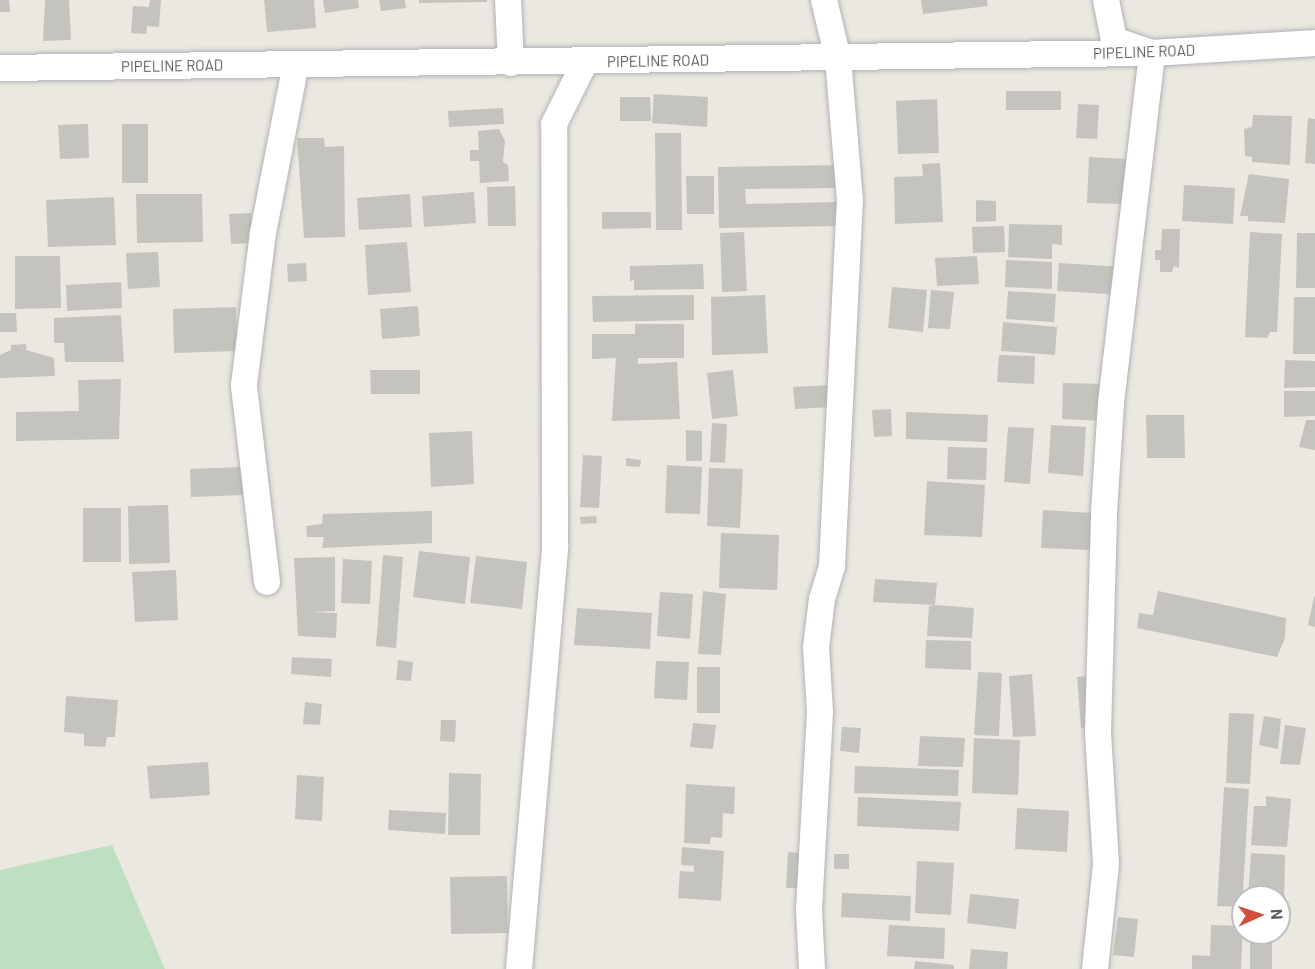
<!DOCTYPE html>
<html>
<head>
<meta charset="utf-8">
<style>
  body { margin:0 }
  #map { position:relative; width:1315px; height:969px; overflow:hidden; background:#eae8e0; font-family:Barlow,sans-serif }
  div>[style] { position:absolute }
  [style*='--x'] { left:calc(var(--x)*1px); top:calc(var(--y)*1px); width:calc(var(--w)*1px); rotate:calc(var(--a)*1deg) }
  .green>* { inset:0; background:#bfdfc1 }
  .building>* { inset:0; background:#c5c3bd }
  .roads { filter:drop-shadow(0 0 2px #b1b2b6) drop-shadow(0 0 2px #b1b2b6) }
  .minor>* { height:26px; margin:-13px; padding:0 13px; transform-origin:13px; border-radius:13px; background:#fff }
  span { translate:-50% -50%; white-space:nowrap; text-align:center; line-height:1.15; -webkit-text-stroke:5px #fff; paint-order:stroke }
  .street-label { font-size:15px; color:#595c5f }
  .north { position:absolute; left:1231px; top:885px; width:60px; height:60px; box-sizing:border-box; background:#fff; border:2px solid #bdbebf; border-radius:50%; rotate:87deg; font-size:16px; font-weight:700; line-height:24px; text-align:center; color:#595c5f }
  .north::after { content:''; display:block; margin:auto; width:21px; height:27px; background:#d14f3f; clip-path:polygon(50% 0,100% 100%,50% 72%,0 100%) }
</style>
</head>
<body>
<div id="map">
  <div class="green">
    <div style="clip-path:polygon(112px 845px,165px 969px,0 969px,0 870px)"></div>
  </div>
  <div class="building">
    <div style="clip-path:polygon(0 0,9px 0,10px 12px,0 12px)"></div>
    <div style="clip-path:polygon(45px 0,69px 0,71px 40px,43px 41px)"></div>
    <div style="clip-path:polygon(150px 0,161px 0,159px 27px,147px 26px,146px 34px,131px 33px,133px 6px,149px 7px)"></div>
    <div style="clip-path:polygon(264px 0,314px 0,316px 28px,267px 32px)"></div>
    <div style="clip-path:polygon(323px 0,358px 0,359px 8px,325px 13px)"></div>
    <div style="clip-path:polygon(379px 0,405px 0,406px 8px,381px 11px)"></div>
    <div style="clip-path:polygon(419px 0,487px 0,487px 2px,419px 3px)"></div>
    <div style="clip-path:polygon(921px 0,987px 0,988px 6px,923px 14px)"></div>
    <div style="clip-path:polygon(1006px 91px,1061px 91px,1061px 110px,1006px 110px)"></div>
    <div style="clip-path:polygon(654px 94px,708px 97px,707px 127px,652px 123px)"></div>
    <div style="clip-path:polygon(620px 97px,650px 97px,651px 121px,620px 121px)"></div>
    <div style="clip-path:polygon(937px 99px,939px 153px,898px 154px,896px 101px)"></div>
    <div style="clip-path:polygon(1078px 104px,1099px 105px,1097px 139px,1076px 138px)"></div>
    <div style="clip-path:polygon(503px 108px,504px 124px,449px 127px,448px 111px)"></div>
    <div style="clip-path:polygon(1253px 115px,1292px 116px,1290px 165px,1252px 162px,1252px 157px,1245px 156px,1244px 129px,1252px 127px)"></div>
    <div style="clip-path:polygon(1308px 118px,1315px 119px,1315px 164px,1305px 163px)"></div>
    <div style="clip-path:polygon(88px 124px,89px 158px,60px 159px,58px 125px)"></div>
    <div style="clip-path:polygon(122px 124px,148px 124px,148px 183px,122px 183px)"></div>
    <div style="clip-path:polygon(499px 129px,505px 141px,503px 162px,508px 165px,509px 181px,480px 183px,479px 161px,470px 161px,470px 150px,479px 150px,478px 131px)"></div>
    <div style="clip-path:polygon(655px 133px,681px 133px,682px 230px,656px 230px)"></div>
    <div style="clip-path:polygon(297px 138px,324px 138px,325px 147px,344px 146px,345px 237px,304px 238px)"></div>
    <div style="clip-path:polygon(1089px 157px,1128px 159px,1127px 204px,1087px 203px)"></div>
    <div style="clip-path:polygon(940px 163px,943px 222px,895px 224px,894px 177px,923px 176px,922px 164px)"></div>
    <div style="clip-path:polygon(839px 165px,839px 188px,745px 189px,746px 204px,837px 202px,838px 226px,719px 228px,718px 167px)"></div>
    <div style="clip-path:polygon(1249px 174px,1289px 179px,1285px 223px,1248px 221px,1248px 216px,1240px 216px)"></div>
    <div style="clip-path:polygon(686px 176px,714px 176px,714px 214px,687px 214px)"></div>
    <div style="clip-path:polygon(1184px 185px,1235px 188px,1233px 224px,1182px 221px)"></div>
    <div style="clip-path:polygon(515px 186px,516px 226px,488px 226px,487px 187px)"></div>
    <div style="clip-path:polygon(474px 192px,476px 223px,424px 227px,422px 196px)"></div>
    <div style="clip-path:polygon(136px 194px,202px 194px,203px 242px,137px 243px)"></div>
    <div style="clip-path:polygon(410px 194px,412px 227px,359px 230px,357px 198px)"></div>
    <div style="clip-path:polygon(114px 197px,116px 245px,48px 247px,46px 200px)"></div>
    <div style="clip-path:polygon(976px 200px,996px 201px,996px 221px,976px 222px)"></div>
    <div style="clip-path:polygon(602px 212px,651px 212px,651px 228px,602px 229px)"></div>
    <div style="clip-path:polygon(251px 213px,252px 243px,231px 244px,229px 214px)"></div>
    <div style="clip-path:polygon(1009px 224px,1062px 225px,1062px 245px,1052px 244px,1052px 259px,1008px 257px)"></div>
    <div style="clip-path:polygon(1004px 226px,1005px 252px,973px 253px,972px 227px)"></div>
    <div style="clip-path:polygon(1162px 229px,1180px 229px,1179px 268px,1174px 266px,1172px 272px,1160px 272px,1160px 260px,1155px 260px,1155px 250px,1161px 250px)"></div>
    <div style="clip-path:polygon(744px 232px,747px 291px,722px 292px,720px 233px)"></div>
    <div style="clip-path:polygon(1250px 232px,1282px 234px,1277px 332px,1270px 332px,1267px 338px,1245px 337px)"></div>
    <div style="clip-path:polygon(1297px 233px,1315px 233px,1315px 288px,1296px 288px)"></div>
    <div style="clip-path:polygon(407px 242px,411px 292px,368px 295px,365px 245px)"></div>
    <div style="clip-path:polygon(158px 252px,160px 287px,128px 289px,126px 253px)"></div>
    <div style="clip-path:polygon(15px 256px,60px 256px,61px 308px,15px 309px)"></div>
    <div style="clip-path:polygon(977px 256px,979px 284px,937px 286px,935px 258px)"></div>
    <div style="clip-path:polygon(1006px 260px,1052px 262px,1052px 289px,1005px 287px)"></div>
    <div style="clip-path:polygon(306px 263px,307px 281px,288px 282px,287px 264px)"></div>
    <div style="clip-path:polygon(1059px 263px,1124px 267px,1123px 295px,1057px 291px)"></div>
    <div style="clip-path:polygon(703px 264px,704px 289px,634px 290px,634px 280px,630px 281px,630px 266px)"></div>
    <div style="clip-path:polygon(121px 282px,122px 308px,67px 311px,66px 285px)"></div>
    <div style="clip-path:polygon(892px 287px,927px 290px,923px 332px,888px 328px)"></div>
    <div style="clip-path:polygon(931px 290px,954px 292px,950px 329px,928px 328px)"></div>
    <div style="clip-path:polygon(1008px 291px,1056px 294px,1054px 322px,1006px 319px)"></div>
    <div style="clip-path:polygon(694px 295px,694px 320px,593px 322px,592px 296px)"></div>
    <div style="clip-path:polygon(765px 295px,768px 353px,712px 355px,711px 297px)"></div>
    <div style="clip-path:polygon(1294px 297px,1315px 297px,1315px 354px,1293px 354px)"></div>
    <div style="clip-path:polygon(418px 306px,420px 336px,382px 339px,380px 309px)"></div>
    <div style="clip-path:polygon(236px 307px,237px 351px,174px 353px,173px 309px)"></div>
    <div style="clip-path:polygon(0 313px,16px 313px,17px 332px,0 332px)"></div>
    <div style="clip-path:polygon(121px 315px,124px 362px,65px 362px,64px 343px,54px 343px,54px 318px)"></div>
    <div style="clip-path:polygon(1003px 322px,1057px 327px,1055px 355px,1001px 351px)"></div>
    <div style="clip-path:polygon(635px 324px,684px 324px,684px 358px,638px 358px,638px 364px,677px 362px,680px 419px,612px 421px,616px 358px,592px 359px,592px 334px,635px 334px)"></div>
    <div style="clip-path:polygon(26px 344px,26px 350px,54px 358px,55px 376px,0 378px,0 355px,11px 350px,11px 345px)"></div>
    <div style="clip-path:polygon(999px 355px,1035px 356px,1034px 384px,997px 382px)"></div>
    <div style="clip-path:polygon(1285px 360px,1315px 361px,1315px 387px,1284px 388px)"></div>
    <div style="clip-path:polygon(370px 370px,420px 370px,420px 394px,371px 394px)"></div>
    <div style="clip-path:polygon(733px 370px,738px 416px,712px 419px,707px 373px)"></div>
    <div style="clip-path:polygon(121px 379px,119px 439px,16px 441px,16px 412px,79px 411px,78px 380px)"></div>
    <div style="clip-path:polygon(1063px 383px,1105px 384px,1104px 421px,1062px 419px)"></div>
    <div style="clip-path:polygon(829px 385px,831px 407px,795px 409px,793px 387px)"></div>
    <div style="clip-path:polygon(1284px 391px,1315px 391px,1315px 416px,1284px 417px)"></div>
    <div style="clip-path:polygon(891px 409px,892px 436px,874px 437px,872px 410px)"></div>
    <div style="clip-path:polygon(906px 412px,988px 415px,987px 442px,906px 439px)"></div>
    <div style="clip-path:polygon(1146px 415px,1184px 415px,1185px 458px,1147px 458px)"></div>
    <div style="clip-path:polygon(1306px 420px,1315px 420px,1315px 450px,1299px 447px)"></div>
    <div style="clip-path:polygon(712px 423px,727px 424px,725px 463px,710px 462px)"></div>
    <div style="clip-path:polygon(1051px 425px,1086px 427px,1083px 476px,1048px 473px)"></div>
    <div style="clip-path:polygon(1008px 427px,1034px 428px,1030px 484px,1004px 482px)"></div>
    <div style="clip-path:polygon(686px 430px,702px 431px,702px 461px,686px 461px)"></div>
    <div style="clip-path:polygon(472px 431px,474px 484px,431px 487px,429px 433px)"></div>
    <div style="clip-path:polygon(948px 447px,987px 448px,986px 480px,947px 479px)"></div>
    <div style="clip-path:polygon(583px 455px,602px 456px,599px 508px,580px 507px)"></div>
    <div style="clip-path:polygon(626px 458px,641px 460px,640px 467px,626px 466px)"></div>
    <div style="clip-path:polygon(667px 465px,702px 467px,700px 514px,665px 513px)"></div>
    <div style="clip-path:polygon(242px 467px,243px 495px,191px 497px,190px 469px)"></div>
    <div style="clip-path:polygon(709px 468px,743px 469px,740px 528px,707px 526px)"></div>
    <div style="clip-path:polygon(927px 481px,985px 485px,982px 537px,924px 535px)"></div>
    <div style="clip-path:polygon(168px 505px,170px 563px,129px 564px,128px 506px)"></div>
    <div style="clip-path:polygon(83px 508px,121px 508px,121px 562px,83px 562px)"></div>
    <div style="clip-path:polygon(1043px 510px,1092px 513px,1090px 550px,1041px 548px)"></div>
    <div style="clip-path:polygon(432px 511px,432px 543px,322px 548px,324px 537px,307px 537px,306px 526px,322px 524px,323px 514px)"></div>
    <div style="clip-path:polygon(596px 516px,597px 523px,581px 524px,580px 517px)"></div>
    <div style="clip-path:polygon(721px 533px,779px 535px,777px 590px,719px 588px)"></div>
    <div style="clip-path:polygon(419px 551px,470px 557px,465px 604px,413px 597px)"></div>
    <div style="clip-path:polygon(383px 555px,403px 557px,396px 648px,376px 646px)"></div>
    <div style="clip-path:polygon(476px 556px,527px 562px,522px 609px,470px 603px)"></div>
    <div style="clip-path:polygon(335px 557px,335px 611px,311px 612px,337px 613px,336px 638px,298px 636px,294px 558px)"></div>
    <div style="clip-path:polygon(343px 559px,372px 561px,370px 604px,341px 603px)"></div>
    <div style="clip-path:polygon(176px 570px,178px 620px,135px 622px,132px 572px)"></div>
    <div style="clip-path:polygon(875px 579px,937px 583px,935px 605px,974px 608px,972px 638px,927px 636px,929px 606px,935px 605px,873px 602px)"></div>
    <div style="clip-path:polygon(703px 591px,726px 594px,721px 655px,698px 654px)"></div>
    <div style="clip-path:polygon(1158px 591px,1286px 618px,1285px 638px,1277px 657px,1137px 628px,1139px 613px,1153px 615px)"></div>
    <div style="clip-path:polygon(660px 592px,693px 594px,690px 639px,657px 636px)"></div>
    <div style="clip-path:polygon(1314px 597px,1315px 597px,1315px 627px,1308px 625px)"></div>
    <div style="clip-path:polygon(577px 608px,652px 613px,650px 649px,574px 645px)"></div>
    <div style="clip-path:polygon(926px 640px,971px 641px,971px 670px,925px 668px)"></div>
    <div style="clip-path:polygon(292px 657px,332px 659px,331px 677px,291px 674px)"></div>
    <div style="clip-path:polygon(398px 660px,413px 662px,411px 681px,396px 680px)"></div>
    <div style="clip-path:polygon(656px 661px,689px 662px,687px 700px,654px 698px)"></div>
    <div style="clip-path:polygon(697px 667px,720px 667px,720px 713px,697px 713px)"></div>
    <div style="clip-path:polygon(978px 672px,1002px 673px,999px 736px,974px 735px)"></div>
    <div style="clip-path:polygon(1032px 674px,1036px 736px,1013px 737px,1009px 676px)"></div>
    <div style="clip-path:polygon(1094px 675px,1098px 732px,1081px 728px,1077px 677px)"></div>
    <div style="clip-path:polygon(66px 696px,118px 700px,115px 737px,107px 737px,105px 747px,84px 746px,84px 734px,64px 732px)"></div>
    <div style="clip-path:polygon(305px 702px,322px 704px,320px 725px,303px 724px)"></div>
    <div style="clip-path:polygon(1229px 713px,1254px 714px,1250px 784px,1226px 783px)"></div>
    <div style="clip-path:polygon(1264px 716px,1281px 719px,1278px 749px,1259px 745px)"></div>
    <div style="clip-path:polygon(441px 720px,456px 720px,455px 742px,440px 741px)"></div>
    <div style="clip-path:polygon(693px 723px,716px 725px,713px 749px,690px 747px)"></div>
    <div style="clip-path:polygon(1285px 725px,1306px 728px,1300px 765px,1280px 764px)"></div>
    <div style="clip-path:polygon(842px 727px,861px 728px,859px 753px,840px 751px)"></div>
    <div style="clip-path:polygon(920px 736px,965px 738px,963px 767px,918px 766px)"></div>
    <div style="clip-path:polygon(974px 738px,1020px 740px,1018px 795px,972px 793px)"></div>
    <div style="clip-path:polygon(208px 762px,210px 795px,150px 799px,147px 766px)"></div>
    <div style="clip-path:polygon(855px 766px,959px 770px,958px 796px,854px 793px)"></div>
    <div style="clip-path:polygon(449px 773px,481px 774px,480px 835px,448px 835px)"></div>
    <div style="clip-path:polygon(297px 775px,324px 777px,322px 821px,295px 819px)"></div>
    <div style="clip-path:polygon(686px 784px,735px 787px,734px 814px,723px 813px,722px 838px,711px 837px,710px 844px,684px 843px)"></div>
    <div style="clip-path:polygon(1224px 787px,1249px 789px,1242px 907px,1217px 906px)"></div>
    <div style="clip-path:polygon(1266px 796px,1291px 799px,1287px 847px,1251px 845px,1254px 806px,1266px 806px)"></div>
    <div style="clip-path:polygon(858px 797px,961px 802px,959px 831px,857px 826px)"></div>
    <div style="clip-path:polygon(1017px 808px,1069px 811px,1067px 852px,1015px 849px)"></div>
    <div style="clip-path:polygon(389px 810px,446px 813px,445px 834px,388px 830px)"></div>
    <div style="clip-path:polygon(682px 847px,724px 851px,721px 901px,678px 898px,680px 871px,694px 872px,694px 866px,681px 865px)"></div>
    <div style="clip-path:polygon(788px 852px,801px 853px,799px 888px,786px 888px)"></div>
    <div style="clip-path:polygon(1251px 853px,1285px 855px,1284px 907px,1279px 907px,1279px 897px,1248px 897px)"></div>
    <div style="clip-path:polygon(834px 854px,849px 854px,849px 869px,834px 869px)"></div>
    <div style="clip-path:polygon(917px 861px,954px 863px,951px 915px,915px 913px)"></div>
    <div style="clip-path:polygon(507px 876px,508px 933px,451px 934px,450px 877px)"></div>
    <div style="clip-path:polygon(842px 893px,911px 896px,910px 921px,841px 917px)"></div>
    <div style="clip-path:polygon(970px 894px,1019px 899px,1016px 929px,967px 923px)"></div>
    <div style="clip-path:polygon(1118px 917px,1138px 919px,1134px 957px,1113px 955px)"></div>
    <div style="clip-path:polygon(889px 925px,945px 928px,944px 959px,887px 956px)"></div>
    <div style="clip-path:polygon(1211px 925px,1243px 926px,1241px 969px,1192px 969px,1192px 955px,1210px 956px)"></div>
    <div style="clip-path:polygon(1250px 939px,1272px 940px,1272px 969px,1250px 969px)"></div>
    <div style="clip-path:polygon(971px 949px,1008px 952px,1007px 969px,969px 969px)"></div>
    <div style="clip-path:polygon(915px 961px,954px 965px,954px 969px,914px 969px)"></div>
  </div>
  <div class="roads">
    <div class="minor">
      <div style="--x:508;--y:0;--w:63;--a:87.3"></div>
      <div style="--x:0;--y:68;--w:1152;--a:-0.75"></div>
      <div style="--x:1152;--y:53;--w:163;--a:-3.5"></div>
      <div style="--x:267;--y:582;--w:198;--a:-96.7"></div>
      <div style="--x:244;--y:385;--w:153;--a:-82.9"></div>
      <div style="--x:263;--y:233;--w:172;--a:-79"></div>
      <div style="--x:519;--y:969;--w:424;--a:-85.1"></div>
      <div style="--x:555;--y:547;--w:423;--a:-90.1"></div>
      <div style="--x:554;--y:124;--w:69;--a:-63.4"></div>
      <div style="--x:812;--y:969;--w:60;--a:-92.9"></div>
      <div style="--x:809;--y:909;--w:197;--a:-86.8"></div>
      <div style="--x:820;--y:712;--w:65;--a:-93.5"></div>
      <div style="--x:816;--y:647;--w:48;--a:-82.9"></div>
      <div style="--x:822;--y:599;--w:34;--a:-73"></div>
      <div style="--x:832;--y:566;--w:365;--a:-87.2"></div>
      <div style="--x:850;--y:201;--w:143;--a:-94.8"></div>
      <div style="--x:838;--y:59;--w:61;--a:-103.3"></div>
      <div style="--x:1095;--y:969;--w:106;--a:-84"></div>
      <div style="--x:1106;--y:864;--w:132;--a:-93.5"></div>
      <div style="--x:1098;--y:732;--w:220;--a:-88.4"></div>
      <div style="--x:1104;--y:512;--w:109;--a:-86.3"></div>
      <div style="--x:1111;--y:403;--w:352;--a:-83.3"></div>
      <div style="--x:1152;--y:53;--w:40;--a:-161.1"></div>
      <div style="--x:1114;--y:40;--w:41;--a:-101.3"></div>
    </div>
  </div>
  <div class="street-label">
    <span style="left:1144px;top:52px;rotate:-2deg">PIPELINE ROAD</span>
    <span style="left:658px;top:61px;rotate:-1deg">PIPELINE ROAD</span>
    <span style="left:172px;top:66px;rotate:-1deg">PIPELINE ROAD</span>
  </div>
  <div class="north">N</div>
</div>
</body>
</html>
